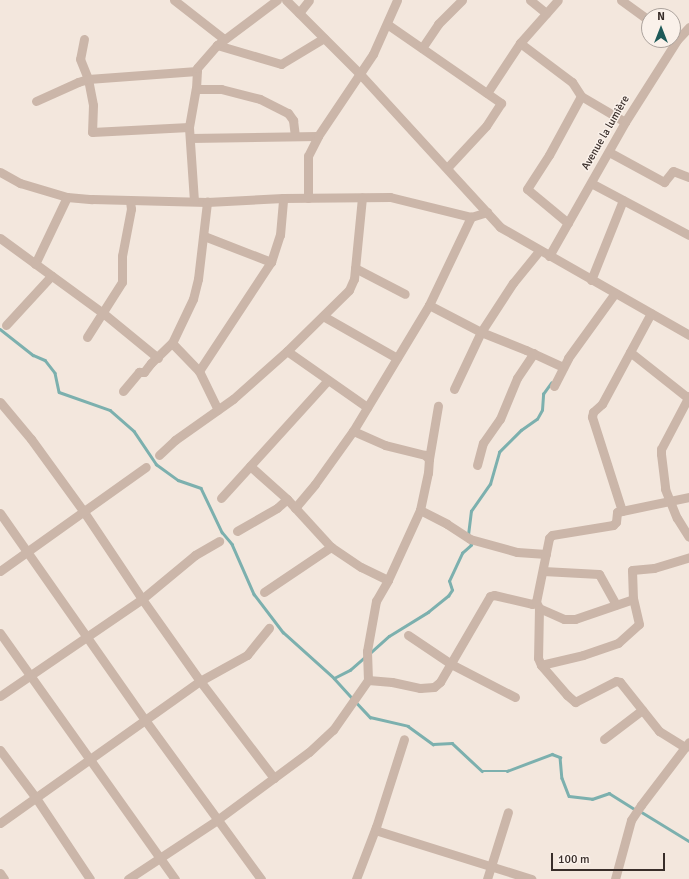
<!DOCTYPE html>
<html>
<head>
<meta charset="utf-8">
<style>
  body { margin:0 }
  #map { position:relative; width:689px; height:879px; overflow:hidden; background:#f3e7dd; font-family:Signika,sans-serif }
  div>[style] { position:absolute }
  [style*='--x'] { left:calc(var(--x)*1px); top:calc(var(--y)*1px); width:calc(var(--w)*1px); rotate:calc(var(--a)*1deg) }
  .stream>* { height:2.5px; margin:-1.25px; padding:0 1.25px; transform-origin:1.25px; border-radius:1.25px; background:#7cb0ae }
  .minor>* { height:9px; margin:-4.5px; padding:0 4.5px; transform-origin:4.5px; border-radius:4.5px; background:#cbb6a9 }
  span { translate:-50% -50%; white-space:nowrap; text-align:center; line-height:1.15; -webkit-text-stroke:3px #faf1ea; paint-order:stroke }
  .street-label { font-size:11px; color:#382d29 }
  .north { position:absolute; left:641px; top:8px; width:40px; height:40px; box-sizing:border-box; background:#faf1ea; border:1px solid #aca39d; border-radius:50%; rotate:0deg; font-size:11px; font-weight:700; line-height:16px; text-align:center; color:#382d29 }
  .north::after { content:''; display:block; margin:auto; width:14px; height:18px; background:#1e5a59; clip-path:polygon(50% 0,100% 100%,50% 72%,0 100%) }
  .scale { position:absolute; left:551px; top:853px; width:114px; height:18px; box-sizing:border-box; border:2px solid #382d29; border-top:0; padding-left:5px; font-size:12px; line-height:14px; white-space:nowrap; color:#382d29; -webkit-text-stroke:3px #faf1ea; paint-order:stroke }
</style>
</head>
<body>
<div id="map">
  <div class="stream">
    <div style="--x:0;--y:329;--w:42;--a:38.2"></div>
    <div style="--x:33;--y:355;--w:13;--a:23"></div>
    <div style="--x:45;--y:360;--w:16;--a:52"></div>
    <div style="--x:55;--y:373;--w:19;--a:78"></div>
    <div style="--x:59;--y:392;--w:54;--a:19.4"></div>
    <div style="--x:110;--y:410;--w:32;--a:41"></div>
    <div style="--x:134;--y:431;--w:40;--a:56"></div>
    <div style="--x:156;--y:464;--w:27;--a:36"></div>
    <div style="--x:178;--y:480;--w:24;--a:19"></div>
    <div style="--x:201;--y:488;--w:49;--a:64.5"></div>
    <div style="--x:222;--y:532;--w:16;--a:50"></div>
    <div style="--x:232;--y:544;--w:55;--a:66.3"></div>
    <div style="--x:254;--y:594;--w:48;--a:52.7"></div>
    <div style="--x:283;--y:632;--w:69;--a:42"></div>
    <div style="--x:334;--y:678;--w:27;--a:48"></div>
    <div style="--x:468;--y:535;--w:24;--a:-83"></div>
    <div style="--x:471;--y:511;--w:33;--a:-55"></div>
    <div style="--x:490;--y:484;--w:33;--a:-74"></div>
    <div style="--x:499;--y:452;--w:31;--a:-45"></div>
    <div style="--x:521;--y:430;--w:19;--a:-35"></div>
    <div style="--x:537;--y:419;--w:10;--a:-61"></div>
    <div style="--x:542;--y:410;--w:16;--a:-86"></div>
    <div style="--x:543;--y:394;--w:14;--a:-54"></div>
    <div style="--x:370;--y:653;--w:25;--a:-42"></div>
    <div style="--x:389;--y:636;--w:46;--a:-31.6"></div>
    <div style="--x:428;--y:612;--w:26;--a:-39"></div>
    <div style="--x:448;--y:596;--w:7;--a:-56"></div>
    <div style="--x:452;--y:590;--w:9;--a:-108"></div>
    <div style="--x:449;--y:581;--w:31;--a:-65"></div>
    <div style="--x:462;--y:553;--w:12;--a:-42"></div>
    <div style="--x:471;--y:545;--w:3;--a:-108"></div>
    <div style="--x:334;--y:678;--w:18;--a:-27"></div>
    <div style="--x:350;--y:670;--w:20;--a:-41"></div>
    <div style="--x:356;--y:702;--w:21;--a:47"></div>
    <div style="--x:370;--y:717;--w:39;--a:13"></div>
    <div style="--x:408;--y:726;--w:31;--a:36"></div>
    <div style="--x:433;--y:744;--w:19;--a:-3"></div>
    <div style="--x:452;--y:743;--w:41;--a:43"></div>
    <div style="--x:482;--y:771;--w:25;--a:0"></div>
    <div style="--x:507;--y:771;--w:48;--a:-20.7"></div>
    <div style="--x:552;--y:754;--w:9;--a:21"></div>
    <div style="--x:560;--y:757;--w:21;--a:85"></div>
    <div style="--x:562;--y:778;--w:19;--a:69"></div>
    <div style="--x:569;--y:796;--w:23;--a:7"></div>
    <div style="--x:592;--y:799;--w:18;--a:-19"></div>
    <div style="--x:609;--y:793;--w:31;--a:32"></div>
    <div style="--x:640;--y:811;--w:57;--a:31.5"></div>
  </div>
  <div class="minor">
    <div style="--x:174;--y:0;--w:63;--a:38"></div>
    <div style="--x:286;--y:0;--w:105;--a:45"></div>
    <div style="--x:360;--y:74;--w:207;--a:47.5"></div>
    <div style="--x:500;--y:227;--w:218;--a:29.7"></div>
    <div style="--x:530;--y:0;--w:21;--a:39"></div>
    <div style="--x:621;--y:0;--w:34;--a:36"></div>
    <div style="--x:299;--y:13;--w:16;--a:-52"></div>
    <div style="--x:387;--y:24;--w:139;--a:34.7"></div>
    <div style="--x:501;--y:103;--w:27;--a:123"></div>
    <div style="--x:486;--y:126;--w:57;--a:132.9"></div>
    <div style="--x:84;--y:39;--w:20;--a:101"></div>
    <div style="--x:80;--y:59;--w:22;--a:68"></div>
    <div style="--x:88;--y:79;--w:26;--a:79"></div>
    <div style="--x:93;--y:105;--w:27;--a:92"></div>
    <div style="--x:92;--y:132;--w:97;--a:-3"></div>
    <div style="--x:520;--y:43;--w:65;--a:36.9"></div>
    <div style="--x:572;--y:82;--w:17;--a:57"></div>
    <div style="--x:581;--y:96;--w:51;--a:30.6"></div>
    <div style="--x:217;--y:45;--w:67;--a:16.5"></div>
    <div style="--x:281;--y:64;--w:50;--a:-31.2"></div>
    <div style="--x:422;--y:48;--w:29;--a:-56"></div>
    <div style="--x:438;--y:24;--w:34;--a:-45"></div>
    <div style="--x:196;--y:89;--w:25;--a:0"></div>
    <div style="--x:221;--y:89;--w:40;--a:14.4"></div>
    <div style="--x:260;--y:99;--w:31;--a:27"></div>
    <div style="--x:288;--y:113;--w:9;--a:54"></div>
    <div style="--x:293;--y:120;--w:16;--a:83"></div>
    <div style="--x:487;--y:93;--w:60;--a:-56.6"></div>
    <div style="--x:520;--y:43;--w:57;--a:-48.5"></div>
    <div style="--x:36;--y:101;--w:46;--a:-24.3"></div>
    <div style="--x:78;--y:82;--w:10;--a:-17"></div>
    <div style="--x:88;--y:79;--w:109;--a:-4.2"></div>
    <div style="--x:190;--y:138;--w:128;--a:-0.9"></div>
    <div style="--x:609;--y:152;--w:63;--a:28.6"></div>
    <div style="--x:664;--y:182;--w:14;--a:-51"></div>
    <div style="--x:673;--y:171;--w:17;--a:21"></div>
    <div style="--x:0;--y:172;--w:23;--a:29"></div>
    <div style="--x:20;--y:183;--w:49;--a:16.6"></div>
    <div style="--x:67;--y:197;--w:25;--a:5"></div>
    <div style="--x:92;--y:199;--w:115;--a:1.5"></div>
    <div style="--x:207;--y:202;--w:76;--a:-3"></div>
    <div style="--x:283;--y:198;--w:107;--a:-0.5"></div>
    <div style="--x:390;--y:197;--w:83;--a:13.9"></div>
    <div style="--x:471;--y:217;--w:17;--a:-17"></div>
    <div style="--x:591;--y:183;--w:111;--a:28"></div>
    <div style="--x:308;--y:198;--w:42;--a:-90"></div>
    <div style="--x:308;--y:156;--w:22;--a:-63"></div>
    <div style="--x:318;--y:136;--w:99;--a:-56.1"></div>
    <div style="--x:373;--y:54;--w:59;--a:-66"></div>
    <div style="--x:194;--y:201;--w:74;--a:-93.9"></div>
    <div style="--x:189;--y:127;--w:39;--a:-80"></div>
    <div style="--x:196;--y:89;--w:21;--a:-87"></div>
    <div style="--x:197;--y:68;--w:30;--a:-49"></div>
    <div style="--x:217;--y:45;--w:75;--a:-36.9"></div>
    <div style="--x:568;--y:223;--w:53;--a:-140.3"></div>
    <div style="--x:527;--y:189;--w:40;--a:-57.1"></div>
    <div style="--x:549;--y:155;--w:67;--a:-61.5"></div>
    <div style="--x:204;--y:236;--w:72;--a:21.2"></div>
    <div style="--x:0;--y:238;--w:127;--a:36.1"></div>
    <div style="--x:103;--y:313;--w:71;--a:39.3"></div>
    <div style="--x:549;--y:256;--w:154;--a:-60.4"></div>
    <div style="--x:625;--y:122;--w:97;--a:-57.6"></div>
    <div style="--x:677;--y:40;--w:18;--a:-47"></div>
    <div style="--x:35;--y:264;--w:74;--a:-64.5"></div>
    <div style="--x:355;--y:268;--w:56;--a:27.5"></div>
    <div style="--x:591;--y:280;--w:86;--a:-68.2"></div>
    <div style="--x:429;--y:305;--w:59;--a:27.4"></div>
    <div style="--x:481;--y:332;--w:48;--a:21.8"></div>
    <div style="--x:526;--y:350;--w:41;--a:24.7"></div>
    <div style="--x:323;--y:316;--w:85;--a:29.6"></div>
    <div style="--x:6;--y:325;--w:67;--a:-47.4"></div>
    <div style="--x:87;--y:337;--w:65;--a:-57.5"></div>
    <div style="--x:122;--y:282;--w:26;--a:-90"></div>
    <div style="--x:122;--y:256;--w:48;--a:-79.2"></div>
    <div style="--x:131;--y:209;--w:8;--a:-97"></div>
    <div style="--x:172;--y:343;--w:39;--a:46"></div>
    <div style="--x:199;--y:371;--w:43;--a:64"></div>
    <div style="--x:287;--y:351;--w:98;--a:35"></div>
    <div style="--x:630;--y:352;--w:74;--a:38.4"></div>
    <div style="--x:199;--y:371;--w:131;--a:-56.6"></div>
    <div style="--x:271;--y:262;--w:28;--a:-72"></div>
    <div style="--x:280;--y:235;--w:37;--a:-85"></div>
    <div style="--x:554;--y:386;--w:31;--a:-63"></div>
    <div style="--x:568;--y:358;--w:80;--a:-54.1"></div>
    <div style="--x:454;--y:389;--w:63;--a:-64.7"></div>
    <div style="--x:481;--y:332;--w:59;--a:-56.9"></div>
    <div style="--x:513;--y:283;--w:41;--a:-50.9"></div>
    <div style="--x:123;--y:391;--w:25;--a:-50"></div>
    <div style="--x:139;--y:372;--w:5;--a:0"></div>
    <div style="--x:144;--y:372;--w:11;--a:-52"></div>
    <div style="--x:151;--y:363;--w:29;--a:-44"></div>
    <div style="--x:172;--y:343;--w:49;--a:-64.5"></div>
    <div style="--x:193;--y:299;--w:21;--a:-76"></div>
    <div style="--x:198;--y:279;--w:78;--a:-83.3"></div>
    <div style="--x:689;--y:396;--w:60;--a:117.8"></div>
    <div style="--x:661;--y:449;--w:5;--a:90"></div>
    <div style="--x:661;--y:454;--w:35;--a:83"></div>
    <div style="--x:665;--y:489;--w:31;--a:68"></div>
    <div style="--x:677;--y:518;--w:22;--a:58"></div>
    <div style="--x:0;--y:402;--w:48;--a:50"></div>
    <div style="--x:31;--y:439;--w:90;--a:54"></div>
    <div style="--x:84;--y:512;--w:105;--a:56.3"></div>
    <div style="--x:142;--y:599;--w:100;--a:54.7"></div>
    <div style="--x:200;--y:681;--w:122;--a:52.7"></div>
    <div style="--x:159;--y:455;--w:22;--a:-43"></div>
    <div style="--x:175;--y:440;--w:71;--a:-35.3"></div>
    <div style="--x:233;--y:399;--w:72;--a:-41.6"></div>
    <div style="--x:287;--y:351;--w:87;--a:-44.5"></div>
    <div style="--x:349;--y:290;--w:12;--a:-66"></div>
    <div style="--x:354;--y:279;--w:82;--a:-84.4"></div>
    <div style="--x:429;--y:459;--w:54;--a:-80.4"></div>
    <div style="--x:477;--y:465;--w:23;--a:-75"></div>
    <div style="--x:483;--y:443;--w:29;--a:-55"></div>
    <div style="--x:500;--y:419;--w:44;--a:-67.5"></div>
    <div style="--x:517;--y:378;--w:30;--a:-56"></div>
    <div style="--x:250;--y:466;--w:50;--a:41.7"></div>
    <div style="--x:287;--y:499;--w:65;--a:47.5"></div>
    <div style="--x:331;--y:547;--w:36;--a:34"></div>
    <div style="--x:361;--y:567;--w:30;--a:26"></div>
    <div style="--x:221;--y:498;--w:159;--a:-47.8"></div>
    <div style="--x:295;--y:508;--w:31;--a:-50"></div>
    <div style="--x:315;--y:484;--w:65;--a:-54.4"></div>
    <div style="--x:353;--y:431;--w:147;--a:-58.9"></div>
    <div style="--x:429;--y:305;--w:98;--a:-64.5"></div>
    <div style="--x:420;--y:510;--w:30;--a:27"></div>
    <div style="--x:447;--y:524;--w:27;--a:33"></div>
    <div style="--x:470;--y:539;--w:49;--a:15.5"></div>
    <div style="--x:517;--y:552;--w:29;--a:4"></div>
    <div style="--x:622;--y:511;--w:99;--a:-107.7"></div>
    <div style="--x:592;--y:417;--w:5;--a:-79"></div>
    <div style="--x:593;--y:412;--w:12;--a:-42"></div>
    <div style="--x:602;--y:404;--w:103;--a:-61.7"></div>
    <div style="--x:0;--y:513;--w:253;--a:55"></div>
    <div style="--x:145;--y:720;--w:197;--a:53.9"></div>
    <div style="--x:237;--y:531;--w:46;--a:-29.9"></div>
    <div style="--x:277;--y:508;--w:13;--a:-42"></div>
    <div style="--x:0;--y:571;--w:179;--a:-35.5"></div>
    <div style="--x:543;--y:571;--w:56;--a:3.1"></div>
    <div style="--x:599;--y:574;--w:35;--a:61"></div>
    <div style="--x:264;--y:592;--w:81;--a:-33.9"></div>
    <div style="--x:536;--y:602;--w:7;--a:63"></div>
    <div style="--x:539;--y:608;--w:50;--a:91.1"></div>
    <div style="--x:538;--y:658;--w:8;--a:67"></div>
    <div style="--x:541;--y:665;--w:40;--a:49"></div>
    <div style="--x:567;--y:695;--w:11;--a:41"></div>
    <div style="--x:575;--y:702;--w:46;--a:-27.1"></div>
    <div style="--x:616;--y:681;--w:4;--a:14"></div>
    <div style="--x:620;--y:682;--w:63;--a:51.5"></div>
    <div style="--x:659;--y:731;--w:31;--a:32"></div>
    <div style="--x:539;--y:608;--w:27;--a:24"></div>
    <div style="--x:564;--y:619;--w:11;--a:0"></div>
    <div style="--x:575;--y:619;--w:61;--a:-19"></div>
    <div style="--x:633;--y:599;--w:29;--a:-92"></div>
    <div style="--x:632;--y:570;--w:22;--a:-5"></div>
    <div style="--x:654;--y:568;--w:37;--a:-17"></div>
    <div style="--x:0;--y:633;--w:302;--a:54.6"></div>
    <div style="--x:408;--y:635;--w:52;--a:34"></div>
    <div style="--x:451;--y:664;--w:72;--a:27.3"></div>
    <div style="--x:541;--y:665;--w:43;--a:-13.4"></div>
    <div style="--x:583;--y:655;--w:37;--a:-19"></div>
    <div style="--x:618;--y:643;--w:28;--a:-42"></div>
    <div style="--x:639;--y:624;--w:26;--a:-103"></div>
    <div style="--x:368;--y:680;--w:24;--a:5"></div>
    <div style="--x:392;--y:682;--w:29;--a:12"></div>
    <div style="--x:420;--y:688;--w:14;--a:-4"></div>
    <div style="--x:434;--y:687;--w:8;--a:-40"></div>
    <div style="--x:440;--y:682;--w:99;--a:-59.8"></div>
    <div style="--x:490;--y:596;--w:4;--a:-14"></div>
    <div style="--x:494;--y:595;--w:39;--a:13"></div>
    <div style="--x:532;--y:604;--w:4;--a:-27"></div>
    <div style="--x:536;--y:602;--w:65;--a:-78.5"></div>
    <div style="--x:549;--y:538;--w:4;--a:-45"></div>
    <div style="--x:552;--y:535;--w:62;--a:-9.3"></div>
    <div style="--x:613;--y:525;--w:4;--a:-45"></div>
    <div style="--x:616;--y:522;--w:10;--a:-84"></div>
    <div style="--x:617;--y:512;--w:74;--a:-11.8"></div>
    <div style="--x:0;--y:696;--w:172;--a:-34.3"></div>
    <div style="--x:142;--y:599;--w:69;--a:-39.7"></div>
    <div style="--x:195;--y:555;--w:28;--a:-30"></div>
    <div style="--x:604;--y:739;--w:48;--a:-37.3"></div>
    <div style="--x:0;--y:750;--w:60;--a:53.1"></div>
    <div style="--x:36;--y:798;--w:97;--a:56.3"></div>
    <div style="--x:0;--y:823;--w:245;--a:-35.4"></div>
    <div style="--x:200;--y:681;--w:54;--a:-29"></div>
    <div style="--x:247;--y:655;--w:35;--a:-51"></div>
    <div style="--x:375;--y:830;--w:164;--a:17.4"></div>
    <div style="--x:0;--y:873;--w:7;--a:56"></div>
    <div style="--x:128;--y:879;--w:107;--a:-33.5"></div>
    <div style="--x:217;--y:820;--w:114;--a:-36.5"></div>
    <div style="--x:309;--y:752;--w:33;--a:-43"></div>
    <div style="--x:333;--y:730;--w:61;--a:-55"></div>
    <div style="--x:368;--y:680;--w:29;--a:-92"></div>
    <div style="--x:367;--y:651;--w:51;--a:-79.8"></div>
    <div style="--x:376;--y:601;--w:24;--a:-60"></div>
    <div style="--x:388;--y:580;--w:77;--a:-65.4"></div>
    <div style="--x:420;--y:510;--w:38;--a:-78"></div>
    <div style="--x:428;--y:473;--w:14;--a:-86"></div>
    <div style="--x:429;--y:459;--w:6;--a:-135"></div>
    <div style="--x:425;--y:455;--w:41;--a:-166"></div>
    <div style="--x:385;--y:445;--w:35;--a:-156"></div>
    <div style="--x:356;--y:879;--w:56;--a:-69"></div>
    <div style="--x:376;--y:827;--w:92;--a:-72.3"></div>
    <div style="--x:487;--y:879;--w:70;--a:-72.6"></div>
    <div style="--x:615;--y:879;--w:61;--a:-74.8"></div>
    <div style="--x:631;--y:820;--w:18;--a:-56"></div>
    <div style="--x:641;--y:805;--w:79;--a:-52.7"></div>
  </div>
  <div class="street-label">
    <span style="left:606px;top:133px;rotate:-60deg">Avenue la lumière</span>
  </div>
  <div class="north">N</div>
  <div class="scale">100 m</div>
</div>
</body>
</html>
